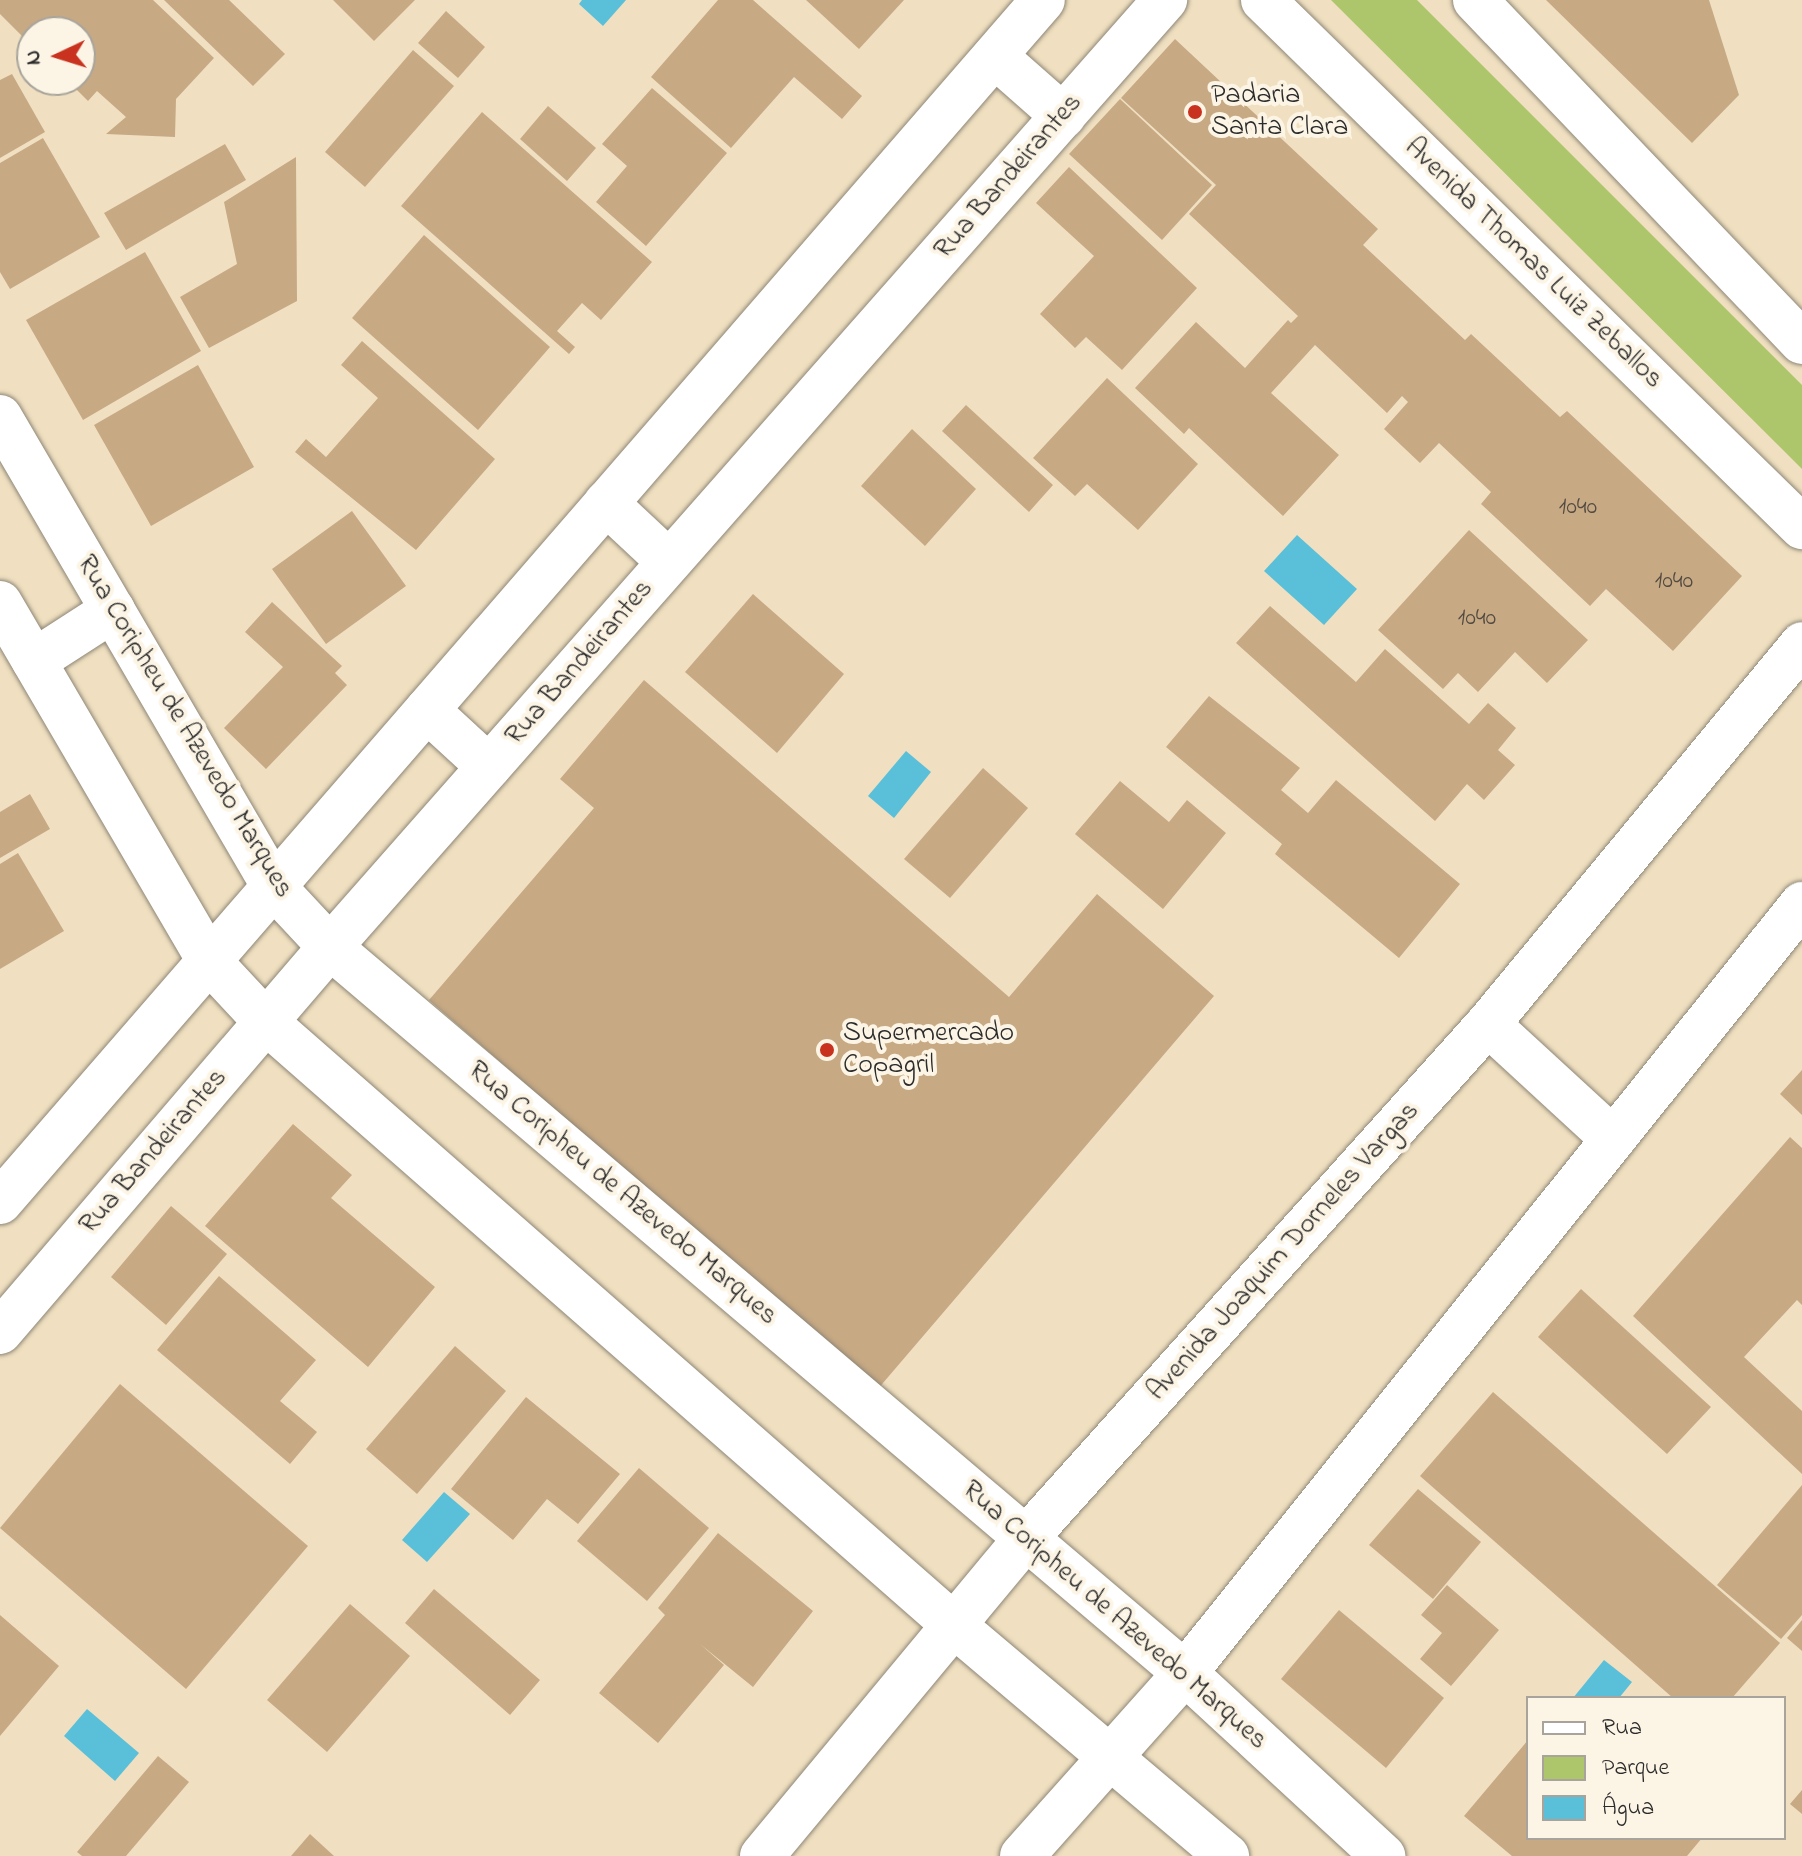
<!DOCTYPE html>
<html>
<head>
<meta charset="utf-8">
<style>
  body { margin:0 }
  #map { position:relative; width:1802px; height:1856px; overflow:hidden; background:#f0e0c1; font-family:"Indie Flower",sans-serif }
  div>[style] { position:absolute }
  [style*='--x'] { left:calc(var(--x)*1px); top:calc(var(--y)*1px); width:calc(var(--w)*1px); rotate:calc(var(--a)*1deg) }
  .green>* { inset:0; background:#adc66b }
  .water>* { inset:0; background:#5abfd8 }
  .building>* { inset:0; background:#c7a984 }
  .roads { filter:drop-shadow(0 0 2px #8e8676) drop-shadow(0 0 2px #8e8676) }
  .street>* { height:44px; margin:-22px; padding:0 22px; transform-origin:22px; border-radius:22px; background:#fff }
  .secondary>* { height:44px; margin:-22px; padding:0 22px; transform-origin:22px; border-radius:22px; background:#fff }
  .dots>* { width:22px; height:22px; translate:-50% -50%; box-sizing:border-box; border:4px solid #fcf5e5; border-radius:50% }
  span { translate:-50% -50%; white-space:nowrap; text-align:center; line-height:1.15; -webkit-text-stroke:8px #fcf5e5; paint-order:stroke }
  .number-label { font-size:24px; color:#524a41 }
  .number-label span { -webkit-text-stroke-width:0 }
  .poi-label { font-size:28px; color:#2b2b2b }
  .left { translate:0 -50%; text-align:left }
  .street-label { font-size:28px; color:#2b2b2b }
  .legend { position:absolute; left:1526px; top:1696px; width:260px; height:144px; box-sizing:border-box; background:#fcf5e5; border:2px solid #a8a49b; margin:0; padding:10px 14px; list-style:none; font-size:24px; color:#2b2b2b }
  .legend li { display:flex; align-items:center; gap:16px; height:40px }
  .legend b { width:40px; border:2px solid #a8a49b }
  .north { position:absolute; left:16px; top:16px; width:80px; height:80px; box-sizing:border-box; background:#fcf5e5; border:2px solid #a8a49b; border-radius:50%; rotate:266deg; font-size:22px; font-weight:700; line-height:32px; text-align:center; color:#2b2b2b }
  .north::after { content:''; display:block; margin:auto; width:28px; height:36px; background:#c8321e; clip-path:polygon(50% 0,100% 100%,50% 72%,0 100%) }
</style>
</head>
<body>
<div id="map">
  <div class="green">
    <div style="clip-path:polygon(1331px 0,1417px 0,1802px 385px,1802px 469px)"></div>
  </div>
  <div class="water">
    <div style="clip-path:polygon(582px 0,626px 0,603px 26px,579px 4px)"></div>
    <div style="clip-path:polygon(1297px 535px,1357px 589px,1324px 625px,1264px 571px)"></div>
    <div style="clip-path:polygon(906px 751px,931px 772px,894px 818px,868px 796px)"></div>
    <div style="clip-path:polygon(444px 1492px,470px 1514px,427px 1562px,402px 1540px)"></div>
    <div style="clip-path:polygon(1604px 1660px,1632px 1682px,1619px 1698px,1573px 1698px)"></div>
    <div style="clip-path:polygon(87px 1709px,139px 1753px,115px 1781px,64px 1736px)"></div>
  </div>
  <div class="building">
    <div style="clip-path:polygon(0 0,153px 0,214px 58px,176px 99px,175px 137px,106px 134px,126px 117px,97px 91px,88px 101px,67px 80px,80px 80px,80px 32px,32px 32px,32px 46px,0 14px)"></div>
    <div style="clip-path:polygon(164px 0,229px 0,285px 54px,253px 86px)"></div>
    <div style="clip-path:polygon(333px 0,415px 0,374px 41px)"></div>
    <div style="clip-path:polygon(718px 0,753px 0,862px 96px,842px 119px,794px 77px,731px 148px,651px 77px)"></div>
    <div style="clip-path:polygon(806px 0,904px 0,859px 49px)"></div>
    <div style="clip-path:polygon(1546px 0,1709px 0,1739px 95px,1692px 143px)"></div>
    <div style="clip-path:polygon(446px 11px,485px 47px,458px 78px,418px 43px)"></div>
    <div style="clip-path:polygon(1175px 39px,1378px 229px,1363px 245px,1465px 340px,1471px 334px,1560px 417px,1567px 411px,1742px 576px,1673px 651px,1606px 589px,1590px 606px,1481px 504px,1491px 492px,1439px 443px,1420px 463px,1384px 429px,1408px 402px,1402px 396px,1387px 413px,1315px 345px,1271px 393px,1339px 455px,1283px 516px,1189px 428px,1184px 434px,1135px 388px,1196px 322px,1245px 368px,1288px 320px,1291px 323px,1298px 316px,1189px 214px,1216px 185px,1121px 98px)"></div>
    <div style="clip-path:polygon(413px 50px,454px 86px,365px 187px,325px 152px)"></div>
    <div style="clip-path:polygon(12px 74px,45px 132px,0 158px,0 80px)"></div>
    <div style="clip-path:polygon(652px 88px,727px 153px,646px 246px,596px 202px,627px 166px,602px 144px)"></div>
    <div style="clip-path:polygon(1120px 99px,1212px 185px,1162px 240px,1069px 154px)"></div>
    <div style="clip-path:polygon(548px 106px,596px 148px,567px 181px,520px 139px)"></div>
    <div style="clip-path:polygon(482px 112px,652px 262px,601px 320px,582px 303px,557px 331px,575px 347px,569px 354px,401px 206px)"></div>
    <div style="clip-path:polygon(43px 138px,100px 237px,10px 289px,0 272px,0 163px)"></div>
    <div style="clip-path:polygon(225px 144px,246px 180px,126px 250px,104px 213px)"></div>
    <div style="clip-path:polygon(296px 157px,297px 301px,209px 348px,180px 297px,237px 264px,224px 202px)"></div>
    <div style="clip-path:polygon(1069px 167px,1197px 288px,1122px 370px,1086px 337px,1075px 348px,1040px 314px,1094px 256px,1036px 203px)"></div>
    <div style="clip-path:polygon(424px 235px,550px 347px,478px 430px,352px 318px)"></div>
    <div style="clip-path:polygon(145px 252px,201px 351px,83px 420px,26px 320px)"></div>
    <div style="clip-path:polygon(362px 341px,495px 459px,416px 550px,295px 452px,306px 439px,326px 457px,378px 398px,341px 365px)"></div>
    <div style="clip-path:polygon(198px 365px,254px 467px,151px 526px,94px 425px)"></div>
    <div style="clip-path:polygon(1107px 378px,1198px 464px,1138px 530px,1087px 484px,1075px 496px,1033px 458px)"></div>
    <div style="clip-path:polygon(966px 405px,1053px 485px,1029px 512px,942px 431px)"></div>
    <div style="clip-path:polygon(912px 429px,976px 489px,925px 546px,861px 486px)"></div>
    <div style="clip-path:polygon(352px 511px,406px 586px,326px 644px,272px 569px)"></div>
    <div style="clip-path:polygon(1469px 530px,1588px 640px,1547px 683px,1515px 652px,1478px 692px,1458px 673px,1443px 689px,1378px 630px)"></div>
    <div style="clip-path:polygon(753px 594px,844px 674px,777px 753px,685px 672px)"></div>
    <div style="clip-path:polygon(272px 602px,342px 666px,335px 673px,347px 685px,266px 769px,224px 728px,283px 667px,245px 632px)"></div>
    <div style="clip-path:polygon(1270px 606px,1356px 682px,1385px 649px,1469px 724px,1488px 703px,1516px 728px,1498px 750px,1515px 765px,1484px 800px,1467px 784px,1435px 821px,1236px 643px)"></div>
    <div style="clip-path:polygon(644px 680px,1009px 997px,1097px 894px,1214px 996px,877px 1390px,429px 1000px,594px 808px,560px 779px)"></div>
    <div style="clip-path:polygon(1209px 696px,1300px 768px,1281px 790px,1308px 813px,1336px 780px,1460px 884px,1399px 958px,1275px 854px,1282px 844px,1166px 747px)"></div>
    <div style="clip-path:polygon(983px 768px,1028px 808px,950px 898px,904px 859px)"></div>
    <div style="clip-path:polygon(1120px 781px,1169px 822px,1187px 800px,1226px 833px,1163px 909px,1075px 834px)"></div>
    <div style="clip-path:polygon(30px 794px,50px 829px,0 858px,0 812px)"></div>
    <div style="clip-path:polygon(18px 853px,64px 931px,0 969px,0 864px)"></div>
    <div style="clip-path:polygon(1802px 1070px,1802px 1115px,1780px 1094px)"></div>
    <div style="clip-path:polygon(293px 1124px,352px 1175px,331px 1198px,435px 1287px,368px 1367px,205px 1226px)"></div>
    <div style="clip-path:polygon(1790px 1137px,1802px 1148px,1802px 1305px,1797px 1300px,1744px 1357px,1802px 1411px,1802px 1474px,1633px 1316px)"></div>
    <div style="clip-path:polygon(171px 1206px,227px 1254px,166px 1325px,111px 1277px)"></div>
    <div style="clip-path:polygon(219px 1276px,316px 1360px,280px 1401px,317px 1432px,290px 1464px,157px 1350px)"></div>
    <div style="clip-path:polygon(1581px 1289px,1711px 1407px,1667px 1454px,1538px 1337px)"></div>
    <div style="clip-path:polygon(455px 1346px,506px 1391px,417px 1494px,366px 1449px)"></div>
    <div style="clip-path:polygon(120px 1384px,308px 1546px,186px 1689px,0 1528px)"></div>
    <div style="clip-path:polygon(1493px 1392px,1780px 1643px,1732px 1698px,1673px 1698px,1420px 1476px)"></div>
    <div style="clip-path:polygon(526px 1397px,620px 1474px,578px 1524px,547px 1499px,513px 1540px,451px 1489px)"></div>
    <div style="clip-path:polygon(639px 1468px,709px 1528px,647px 1601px,577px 1541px)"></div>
    <div style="clip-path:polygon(1802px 1485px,1802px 1615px,1781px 1639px,1717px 1585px)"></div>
    <div style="clip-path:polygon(1418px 1489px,1481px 1542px,1433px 1599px,1369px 1545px)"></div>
    <div style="clip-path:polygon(718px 1533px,813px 1611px,753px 1687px,700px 1644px,724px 1665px,658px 1743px,599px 1693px,665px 1615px,658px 1608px)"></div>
    <div style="clip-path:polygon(1447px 1585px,1499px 1630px,1451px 1686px,1420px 1659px,1442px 1633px,1421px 1615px)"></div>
    <div style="clip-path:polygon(434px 1589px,540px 1680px,510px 1715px,405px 1623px)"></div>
    <div style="clip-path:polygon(350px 1604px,410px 1656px,327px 1752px,267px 1700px)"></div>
    <div style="clip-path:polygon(1339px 1610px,1444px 1698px,1386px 1768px,1281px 1679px)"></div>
    <div style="clip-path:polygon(0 1615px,59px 1666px,0 1736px)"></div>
    <div style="clip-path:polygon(1802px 1620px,1802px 1651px,1787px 1638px)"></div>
    <div style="clip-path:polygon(1528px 1740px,1528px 1838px,1702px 1838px,1687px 1856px,1512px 1856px,1464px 1816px)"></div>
    <div style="clip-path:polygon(158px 1756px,189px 1782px,126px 1856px,82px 1856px,77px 1852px)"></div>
    <div style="clip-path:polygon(1802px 1790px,1802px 1814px,1790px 1804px)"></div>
    <div style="clip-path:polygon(310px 1834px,334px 1856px,291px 1856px)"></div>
  </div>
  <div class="roads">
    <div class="street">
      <div style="--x:0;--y:417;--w:544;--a:59.76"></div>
      <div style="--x:274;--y:887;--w:82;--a:47"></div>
      <div style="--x:330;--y:947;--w:1122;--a:40.34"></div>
      <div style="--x:1185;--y:1673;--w:270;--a:42.7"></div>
      <div style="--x:0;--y:603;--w:416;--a:59.7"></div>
      <div style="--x:210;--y:962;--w:82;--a:47"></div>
      <div style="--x:266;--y:1022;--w:918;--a:41.24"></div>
      <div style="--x:956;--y:1627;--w:355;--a:40.2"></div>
      <div style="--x:34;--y:661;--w:94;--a:-32.8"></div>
    </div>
    <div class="secondary">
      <div style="--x:1263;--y:0;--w:754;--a:44.36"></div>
      <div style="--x:1475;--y:0;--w:473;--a:46.3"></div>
      <div style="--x:995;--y:56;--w:91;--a:41.4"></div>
      <div style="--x:606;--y:503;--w:86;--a:43.1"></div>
      <div style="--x:427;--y:710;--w:84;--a:42.6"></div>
      <div style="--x:1488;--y:1024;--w:170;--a:42.6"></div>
      <div style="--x:0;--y:1202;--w:1591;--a:-49.05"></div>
      <div style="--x:0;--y:1332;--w:507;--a:-49.4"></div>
      <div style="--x:330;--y:947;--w:1263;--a:-48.6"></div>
      <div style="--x:762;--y:1856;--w:415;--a:-50.3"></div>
      <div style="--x:1027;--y:1537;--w:690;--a:-48.06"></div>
      <div style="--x:1488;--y:1024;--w:493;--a:-50.4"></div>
      <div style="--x:1022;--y:1856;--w:245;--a:-48.3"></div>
      <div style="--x:1185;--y:1673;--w:986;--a:-51.26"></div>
    </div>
  </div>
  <div class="dots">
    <div style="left:1195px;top:112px;background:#c8321e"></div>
    <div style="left:827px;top:1050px;background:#c8321e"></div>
  </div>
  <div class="number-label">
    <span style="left:1578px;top:508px">1040</span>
    <span style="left:1674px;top:582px">1040</span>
    <span style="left:1477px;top:619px">1040</span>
  </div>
  <div class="poi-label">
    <span class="left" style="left:1211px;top:112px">Padaria<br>Santa Clara</span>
    <span class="left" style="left:843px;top:1050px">Supermercado<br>Copagril</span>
  </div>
  <div class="street-label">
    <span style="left:1009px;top:177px;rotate:-49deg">Rua Bandeirantes</span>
    <span style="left:1533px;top:264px;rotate:44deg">Avenida Thomas Luiz Zeballos</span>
    <span style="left:580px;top:663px;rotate:-49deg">Rua Bandeirantes</span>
    <span style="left:184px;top:727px;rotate:59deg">Rua Coripheu de Azevedo Marques</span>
    <span style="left:154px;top:1152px;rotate:-49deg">Rua Bandeirantes</span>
    <span style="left:622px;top:1194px;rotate:40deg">Rua Coripheu de Azevedo Marques</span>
    <span style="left:1284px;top:1252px;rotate:-48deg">Avenida Joaquim Dorneles Vargas</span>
    <span style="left:1114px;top:1616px;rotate:41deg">Rua Coripheu de Azevedo Marques</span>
  </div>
  <ul class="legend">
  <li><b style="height:10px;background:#fff"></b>Rua</li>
  <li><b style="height:22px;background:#adc66b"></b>Parque</li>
  <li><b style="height:22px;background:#5abfd8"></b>Água</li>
  </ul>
  <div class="north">N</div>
</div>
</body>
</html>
